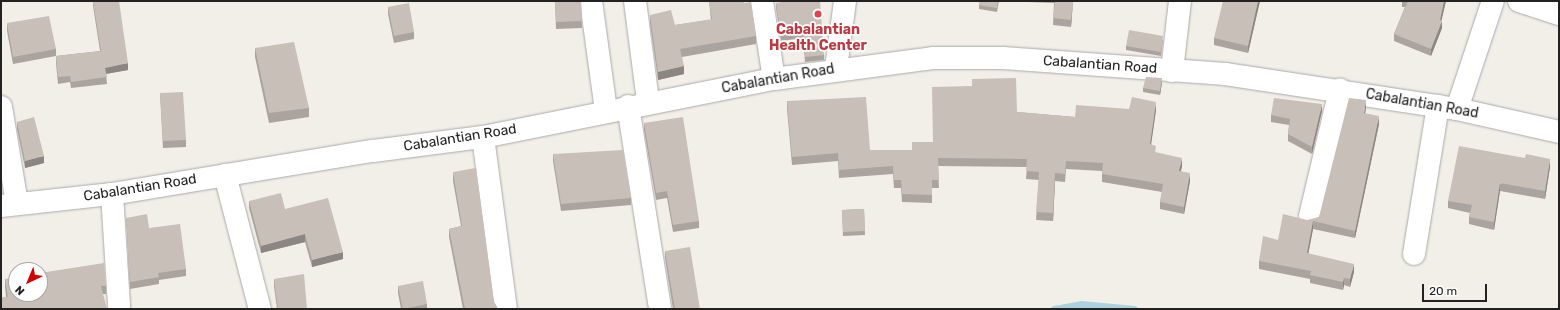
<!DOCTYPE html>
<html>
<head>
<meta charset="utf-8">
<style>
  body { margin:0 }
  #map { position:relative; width:1560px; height:310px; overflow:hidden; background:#f2efe9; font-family:Rubik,sans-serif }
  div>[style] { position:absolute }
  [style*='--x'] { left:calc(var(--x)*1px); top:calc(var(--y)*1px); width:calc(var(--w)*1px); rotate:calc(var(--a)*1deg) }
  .stream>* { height:7px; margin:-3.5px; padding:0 3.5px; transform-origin:3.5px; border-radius:3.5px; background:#aad3df }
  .roads { filter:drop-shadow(0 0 1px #a9a9a9) drop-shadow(0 0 1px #a9a9a9) }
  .minor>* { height:22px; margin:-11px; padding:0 11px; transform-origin:11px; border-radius:11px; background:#fff }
  .wall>* { inset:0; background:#aba49e }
  .shaded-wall>* { inset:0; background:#8b8681 }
  .building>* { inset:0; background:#c7bfb8 }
  .dots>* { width:11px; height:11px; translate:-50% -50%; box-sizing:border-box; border:2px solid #fff; border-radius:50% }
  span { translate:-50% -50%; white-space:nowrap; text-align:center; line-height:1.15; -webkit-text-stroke:3.5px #fff; paint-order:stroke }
  .health-label { font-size:14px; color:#be3a42; font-weight:700 }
  .street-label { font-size:14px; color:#222 }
  .frame { position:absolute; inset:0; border:2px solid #222; pointer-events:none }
  .north { position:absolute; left:8px; top:262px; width:40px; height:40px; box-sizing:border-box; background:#fff; border:1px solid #a7a7a7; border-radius:50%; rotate:224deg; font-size:11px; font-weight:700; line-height:16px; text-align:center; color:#222 }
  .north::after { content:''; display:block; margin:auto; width:14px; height:18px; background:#d40000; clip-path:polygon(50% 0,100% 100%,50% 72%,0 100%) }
  .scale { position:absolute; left:1422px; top:284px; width:65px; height:18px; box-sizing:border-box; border:2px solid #222; border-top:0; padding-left:5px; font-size:12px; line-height:14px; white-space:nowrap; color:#222; -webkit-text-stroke:3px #fff; paint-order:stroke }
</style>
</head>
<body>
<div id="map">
  <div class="stream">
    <div style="--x:1054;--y:309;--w:27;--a:-10"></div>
    <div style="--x:1081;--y:304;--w:53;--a:5.4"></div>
  </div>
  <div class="roads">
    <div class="minor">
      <div style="--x:591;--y:1;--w:111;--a:82.2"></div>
      <div style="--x:635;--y:1;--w:101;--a:82.6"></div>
      <div style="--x:762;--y:1;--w:79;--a:81.3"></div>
      <div style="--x:1519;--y:1;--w:42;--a:18"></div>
      <div style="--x:836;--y:68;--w:68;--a:-82.3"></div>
      <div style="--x:1172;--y:71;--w:70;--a:-83.5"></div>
      <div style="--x:628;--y:106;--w:206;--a:81"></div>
      <div style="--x:1;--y:107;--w:98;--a:80.6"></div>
      <div style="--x:1457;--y:109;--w:114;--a:-71.6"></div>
      <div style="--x:483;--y:137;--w:174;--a:82.4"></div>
      <div style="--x:225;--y:175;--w:138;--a:75.4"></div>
      <div style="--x:112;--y:194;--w:112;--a:86.4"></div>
      <div style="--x:1;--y:206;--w:112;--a:-6.2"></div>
      <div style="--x:112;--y:194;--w:265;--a:-9.4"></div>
      <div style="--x:373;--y:151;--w:111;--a:-7.3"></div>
      <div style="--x:483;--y:137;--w:297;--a:-11.3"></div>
      <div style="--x:774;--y:79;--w:160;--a:-7.5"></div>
      <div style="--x:933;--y:58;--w:70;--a:0"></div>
      <div style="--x:1003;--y:58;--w:223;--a:4.1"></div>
      <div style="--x:1225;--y:74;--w:235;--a:8.6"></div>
      <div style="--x:1457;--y:109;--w:105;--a:12.7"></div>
      <div style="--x:1310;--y:216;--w:130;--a:-76.6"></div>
      <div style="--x:1414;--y:254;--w:150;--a:-80.8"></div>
    </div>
  </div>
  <div class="wall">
    <div style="clip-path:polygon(93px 1px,128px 70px,106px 74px,107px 84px,71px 88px,70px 82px,58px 84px,56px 63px,56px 56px,100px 51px,93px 6px)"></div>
    <div style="clip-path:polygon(555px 1px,581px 1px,582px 28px,556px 29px)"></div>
    <div style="clip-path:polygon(709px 1px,743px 1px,756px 36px,756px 44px,682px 57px,684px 74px,658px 80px,650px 23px,650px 15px,675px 25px,711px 20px)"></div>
    <div style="clip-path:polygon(979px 1px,999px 1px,997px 12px,979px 9px)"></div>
    <div style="clip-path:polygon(1027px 1px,1073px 1px,1071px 27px,1053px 25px,1054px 3px,1027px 2px)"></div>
    <div style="clip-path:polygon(1260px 1px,1248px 53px,1214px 45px,1214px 38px)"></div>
    <div style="clip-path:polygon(1402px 1px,1446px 1px,1441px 21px,1442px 28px,1431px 56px,1394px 41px,1394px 34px,1405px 7px,1402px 7px)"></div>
    <div style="clip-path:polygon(776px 3px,824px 55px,824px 60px,805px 62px,803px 38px,781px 41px,776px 8px)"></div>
    <div style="clip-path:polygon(388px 7px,414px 32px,414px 39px,394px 43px,388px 14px)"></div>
    <div style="clip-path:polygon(7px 23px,56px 49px,56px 56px,13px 64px,7px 31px)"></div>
    <div style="clip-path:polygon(1163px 40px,1161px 56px,1126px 50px,1126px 46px)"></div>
    <div style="clip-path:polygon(255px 48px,309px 108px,309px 117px,269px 123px,255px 57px)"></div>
    <div style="clip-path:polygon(1162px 82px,1160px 95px,1143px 92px,1143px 88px)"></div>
    <div style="clip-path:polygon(160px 93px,186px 140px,186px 147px,163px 148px)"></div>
    <div style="clip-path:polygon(787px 101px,870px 150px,912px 150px,912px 142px,933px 142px,1017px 112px,1075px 117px,1156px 110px,1151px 144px,1156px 153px,1182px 166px,1181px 171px,1190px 181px,1184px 214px,1160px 209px,1160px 202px,1162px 192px,1102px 182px,1102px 171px,1066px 169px,1065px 182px,1055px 181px,1053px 221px,1036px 220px,1039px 180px,1026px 179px,1027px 167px,938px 166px,939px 188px,932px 188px,932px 203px,902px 202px,901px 188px,894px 188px,893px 174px,839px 178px,838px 161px,792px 165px,787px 109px)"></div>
    <div style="clip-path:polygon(1366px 108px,1365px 113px,1379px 124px,1355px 238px,1313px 229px,1308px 254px,1354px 272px,1350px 287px,1344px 285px,1343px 290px,1310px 283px,1310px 279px,1259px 269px,1259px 261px,1278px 240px,1319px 217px)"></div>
    <div style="clip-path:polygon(1322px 111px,1312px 154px,1288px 141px,1288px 134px,1289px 125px,1271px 122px,1271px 115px)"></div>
    <div style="clip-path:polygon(17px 122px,44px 163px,25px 168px,17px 129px)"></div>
    <div style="clip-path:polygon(644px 123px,699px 221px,699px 228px,673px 232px,667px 198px,656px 200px,644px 130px)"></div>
    <div style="clip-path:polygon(553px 154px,631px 198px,631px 205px,561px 211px,553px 161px)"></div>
    <div style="clip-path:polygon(1550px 167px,1545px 199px,1500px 191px,1494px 230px,1469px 224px,1469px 217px,1470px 213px,1448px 208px,1448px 201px)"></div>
    <div style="clip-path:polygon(453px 172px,494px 302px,498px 309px,463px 309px,449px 237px,449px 229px,461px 226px,453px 181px)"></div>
    <div style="clip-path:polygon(249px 201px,285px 209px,343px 259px,312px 267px,305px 242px,261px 253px,249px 208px)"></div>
    <div style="clip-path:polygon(864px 209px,865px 235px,843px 236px,842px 210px)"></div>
    <div style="clip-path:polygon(126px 218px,149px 228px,186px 269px,186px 276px,159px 280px,159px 284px,130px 289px)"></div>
    <div style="clip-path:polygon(665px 251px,700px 309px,673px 309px,665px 258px)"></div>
    <div style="clip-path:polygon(5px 279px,106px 286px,106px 294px,6px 297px,5px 287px)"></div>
    <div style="clip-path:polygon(274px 279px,307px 309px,277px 309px,274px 286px)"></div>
    <div style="clip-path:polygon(398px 286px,427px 304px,427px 309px,401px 309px,398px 293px)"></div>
  </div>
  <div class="shaded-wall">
    <div style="clip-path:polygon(1073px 1px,1071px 27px,1071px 20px)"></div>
    <div style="clip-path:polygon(1258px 1px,1260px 1px,1248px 53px,1248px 46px)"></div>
    <div style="clip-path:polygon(1444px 1px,1446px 1px,1440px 27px,1440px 20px)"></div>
    <div style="clip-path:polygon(1442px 21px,1442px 28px,1431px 56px,1431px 49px)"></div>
    <div style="clip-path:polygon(128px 63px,128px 70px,105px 74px,105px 68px)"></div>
    <div style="clip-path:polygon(684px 66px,684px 74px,658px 80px,658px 72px)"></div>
    <div style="clip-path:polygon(1162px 78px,1162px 82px,1160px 95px,1160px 91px)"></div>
    <div style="clip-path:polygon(1366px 100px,1366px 108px,1364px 120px,1364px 113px)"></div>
    <div style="clip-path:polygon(1156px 102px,1156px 110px,1150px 152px,1150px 144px)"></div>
    <div style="clip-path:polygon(1322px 104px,1322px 111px,1312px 154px,1312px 147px)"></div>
    <div style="clip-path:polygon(1379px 116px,1379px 124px,1355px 238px,1355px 231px)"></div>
    <div style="clip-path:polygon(44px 156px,44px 163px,25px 168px,25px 161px)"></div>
    <div style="clip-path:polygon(1182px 158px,1182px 166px,1179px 178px,1179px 171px)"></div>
    <div style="clip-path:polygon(1550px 159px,1550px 167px,1545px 199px,1545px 191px)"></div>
    <div style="clip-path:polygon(1055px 173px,1055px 181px,1053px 221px,1053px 213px)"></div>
    <div style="clip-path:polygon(1190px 173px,1190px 181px,1184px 214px,1184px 207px)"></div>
    <div style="clip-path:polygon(1500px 183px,1500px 191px,1494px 230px,1494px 222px)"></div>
    <div style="clip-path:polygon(1313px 221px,1313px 229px,1307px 261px,1307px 253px)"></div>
    <div style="clip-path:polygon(305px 234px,305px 242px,261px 253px,261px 246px)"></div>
    <div style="clip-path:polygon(343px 252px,343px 259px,312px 267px,312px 260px)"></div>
    <div style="clip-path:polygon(1354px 264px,1354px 272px,1350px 287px,1350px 279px)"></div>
    <div style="clip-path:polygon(1344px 278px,1344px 285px,1343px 290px,1343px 282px)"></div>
  </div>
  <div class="building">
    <div style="clip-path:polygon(93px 1px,119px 1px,128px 63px,105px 68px,107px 77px,71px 82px,70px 76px,58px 77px,56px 56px,101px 51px)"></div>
    <div style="clip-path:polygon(555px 1px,581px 1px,582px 21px,556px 22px)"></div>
    <div style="clip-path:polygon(709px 1px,743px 1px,744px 3px,751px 2px,756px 36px,680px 49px,684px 66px,658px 72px,650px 15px,671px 10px,675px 25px,712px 19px)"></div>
    <div style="clip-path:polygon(788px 1px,820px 1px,824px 55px,805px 57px,803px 33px,781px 36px,776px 3px)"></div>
    <div style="clip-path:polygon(979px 1px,998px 1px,997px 8px,979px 5px)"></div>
    <div style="clip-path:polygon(1055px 1px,1073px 1px,1071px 20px,1053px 18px)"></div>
    <div style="clip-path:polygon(1223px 1px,1258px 1px,1248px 46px,1214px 38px)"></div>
    <div style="clip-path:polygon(1408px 1px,1444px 1px,1440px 20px,1442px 21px,1431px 49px,1394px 34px)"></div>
    <div style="clip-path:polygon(409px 3px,414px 32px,394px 36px,388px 7px)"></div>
    <div style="clip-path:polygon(49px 16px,56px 49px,13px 57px,7px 23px)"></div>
    <div style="clip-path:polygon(1129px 30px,1163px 36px,1161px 52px,1126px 46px)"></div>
    <div style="clip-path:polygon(294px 42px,309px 108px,269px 113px,255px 48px)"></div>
    <div style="clip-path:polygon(1146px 77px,1162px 78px,1160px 91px,1143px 88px)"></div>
    <div style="clip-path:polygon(1016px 78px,1017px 112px,1075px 117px,1076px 105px,1129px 109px,1132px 97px,1156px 102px,1150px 144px,1156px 146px,1155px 152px,1182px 158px,1179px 171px,1190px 173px,1184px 207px,1160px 202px,1163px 184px,1102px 174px,1103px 163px,1066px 161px,1065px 174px,1055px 173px,1053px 213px,1036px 212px,1039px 172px,1026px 171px,1027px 159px,938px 158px,939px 180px,932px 180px,932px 195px,902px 194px,901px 180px,894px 180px,893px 166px,839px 170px,838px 153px,792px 157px,787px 101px,866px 97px,870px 150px,912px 150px,912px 142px,933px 142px,932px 87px,972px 86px,972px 79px)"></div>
    <div style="clip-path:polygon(183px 92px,186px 140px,163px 141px,160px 93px)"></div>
    <div style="clip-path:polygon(1274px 98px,1322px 104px,1312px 147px,1288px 134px,1290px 119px,1271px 115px)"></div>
    <div style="clip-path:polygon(1349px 98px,1366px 100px,1364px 113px,1379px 116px,1355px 231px,1313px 221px,1307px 253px,1354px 264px,1350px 279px,1344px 278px,1343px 282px,1310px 275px,1311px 271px,1259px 261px,1263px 236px,1278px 240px,1283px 214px,1307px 220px,1319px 217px)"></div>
    <div style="clip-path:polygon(34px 117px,44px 156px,25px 161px,17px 122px)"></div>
    <div style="clip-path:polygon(683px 117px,699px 221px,673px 225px,667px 191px,656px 193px,644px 123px)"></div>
    <div style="clip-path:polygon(1459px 146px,1525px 158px,1526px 154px,1550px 159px,1545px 191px,1500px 183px,1494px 222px,1469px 217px,1472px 205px,1448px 201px)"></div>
    <div style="clip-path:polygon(623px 150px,631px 198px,561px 204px,553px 154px)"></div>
    <div style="clip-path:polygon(476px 168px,494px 302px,498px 309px,465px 309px,449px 229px,462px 226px,453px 172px)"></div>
    <div style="clip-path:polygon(281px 193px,285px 209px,328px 198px,343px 252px,312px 260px,305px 234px,261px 246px,249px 201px)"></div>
    <div style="clip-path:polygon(864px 209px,865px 231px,843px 232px,842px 210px)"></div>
    <div style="clip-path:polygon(147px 214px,149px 228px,180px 224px,186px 269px,158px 273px,159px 277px,130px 282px,126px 218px)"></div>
    <div style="clip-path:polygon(690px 247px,700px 309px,675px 309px,665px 251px)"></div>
    <div style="clip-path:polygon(104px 263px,106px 286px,101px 286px,107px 309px,1px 309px,1px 297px,8px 297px,5px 279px,16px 277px,16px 294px,40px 294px,40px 273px)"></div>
    <div style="clip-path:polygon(304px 274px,307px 309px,278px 309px,274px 279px)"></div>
    <div style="clip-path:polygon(423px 281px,427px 304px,403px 309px,398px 286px)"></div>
  </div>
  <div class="dots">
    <div style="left:818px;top:14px;background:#e0444e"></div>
  </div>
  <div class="health-label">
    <span style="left:818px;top:38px">Cabalantian<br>Health Center</span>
  </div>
  <div class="street-label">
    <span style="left:1100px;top:65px;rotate:4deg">Cabalantian Road</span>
    <span style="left:778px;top:79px;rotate:-10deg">Cabalantian Road</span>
    <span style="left:1422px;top:104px;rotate:10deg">Cabalantian Road</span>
    <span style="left:460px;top:138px;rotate:-9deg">Cabalantian Road</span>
    <span style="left:140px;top:188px;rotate:-9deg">Cabalantian Road</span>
  </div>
  <div class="frame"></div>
  <div class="north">N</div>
  <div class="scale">20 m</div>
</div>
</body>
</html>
